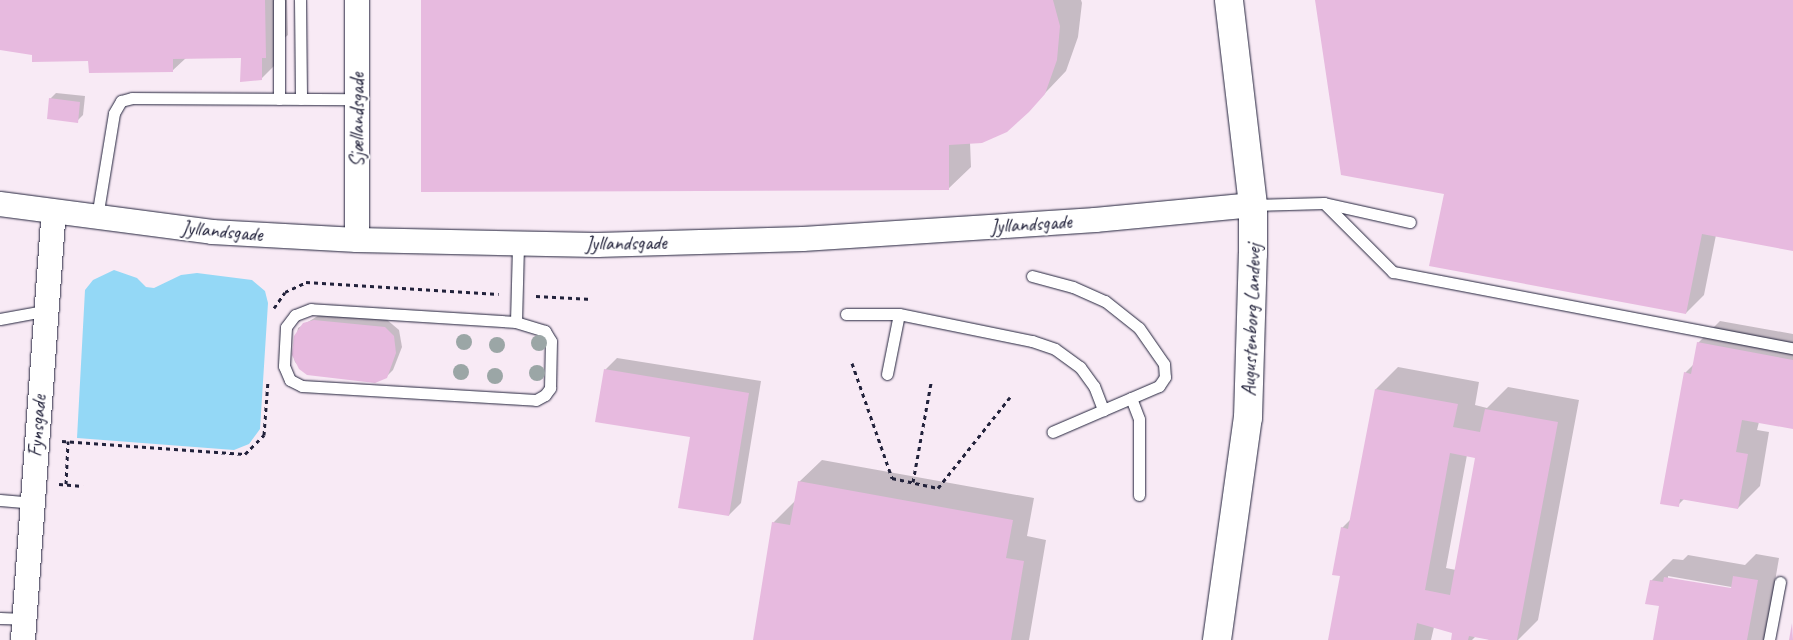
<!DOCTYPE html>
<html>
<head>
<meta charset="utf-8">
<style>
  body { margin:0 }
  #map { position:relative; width:1793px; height:640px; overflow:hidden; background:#fff; font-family:Caveat,sans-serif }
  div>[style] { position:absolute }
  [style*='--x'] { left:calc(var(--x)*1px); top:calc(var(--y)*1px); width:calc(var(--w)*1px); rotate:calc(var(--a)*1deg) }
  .built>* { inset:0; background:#f8eaf5 }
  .water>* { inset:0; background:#94d8f6 }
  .shadow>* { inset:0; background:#0003 }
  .building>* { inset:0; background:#e7badf }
  .path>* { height:3px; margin-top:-1.5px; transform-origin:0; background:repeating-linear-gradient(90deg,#22223b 0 4px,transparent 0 8px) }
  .roads { filter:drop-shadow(0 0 1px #22223b) drop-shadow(0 0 1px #22223b) }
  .service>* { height:11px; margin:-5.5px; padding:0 5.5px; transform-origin:5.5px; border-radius:5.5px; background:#fff }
  .minor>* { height:24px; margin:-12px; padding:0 12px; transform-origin:12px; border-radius:12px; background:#fff }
  .tertiary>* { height:28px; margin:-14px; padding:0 14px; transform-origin:14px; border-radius:14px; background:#fff }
  .trees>* { width:16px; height:16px; margin:-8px; border-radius:50%; background:#9ba6a6 }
  span { translate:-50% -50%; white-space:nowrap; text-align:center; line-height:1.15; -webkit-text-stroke:4px #fff; paint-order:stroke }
  .street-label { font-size:20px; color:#22223b }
</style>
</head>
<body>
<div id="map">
  <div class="built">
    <div style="clip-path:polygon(0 0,1793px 0,1793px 640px,0 640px)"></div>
  </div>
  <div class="water">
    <div style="clip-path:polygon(114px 270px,137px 278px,146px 287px,154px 288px,181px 275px,197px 273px,252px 280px,265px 291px,268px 303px,260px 429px,249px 444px,234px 450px,77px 438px,85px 290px,93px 280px)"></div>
  </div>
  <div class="shadow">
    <div style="clip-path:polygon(0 0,287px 0,288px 35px,283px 39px,283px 57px,261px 79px,242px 57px,186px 58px,172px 71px,0 49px)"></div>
    <div style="clip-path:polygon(422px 0,1081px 0,1082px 3px,1078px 37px,1066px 71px,1028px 111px,970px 142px,971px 167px,948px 189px)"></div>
    <div style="clip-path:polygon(1316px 0,1793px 0,1793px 249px,1716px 235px,1704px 295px,1686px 313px,1446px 193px)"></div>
    <div style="clip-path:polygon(56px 93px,85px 96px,83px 115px,77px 121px,50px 99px)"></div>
    <div style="clip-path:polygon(321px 314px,386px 319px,399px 330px,402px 347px,393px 370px,386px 377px,307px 374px,295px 362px,293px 355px,298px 328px)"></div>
    <div style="clip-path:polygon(1720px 321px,1793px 334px,1793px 428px,1759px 422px,1757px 430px,1769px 432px,1760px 486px,1738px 508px,1685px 498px,1678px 505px,1685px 373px,1694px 364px,1698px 343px)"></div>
    <div style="clip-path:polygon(617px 358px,761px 381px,741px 503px,729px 515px,691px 436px,605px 370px)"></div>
    <div style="clip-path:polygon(evenodd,1398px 367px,1479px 382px,1475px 405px,1487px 408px,1508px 387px,1579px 400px,1538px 620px,1518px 640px,1491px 640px,1476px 636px,1472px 640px,1452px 640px,1454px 632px,1434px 627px,1431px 640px,1329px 640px,1341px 575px,1342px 528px,1351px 519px,1376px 389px,1398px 367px,1467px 455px,1477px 457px,1456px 570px,1446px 568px,1467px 455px)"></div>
    <div style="clip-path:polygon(822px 460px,1034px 498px,1027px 536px,1046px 540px,1029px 640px,755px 640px,773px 523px,796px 500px,799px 482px)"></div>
    <div style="clip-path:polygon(evenodd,1756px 554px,1779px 558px,1765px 640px,1655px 640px,1661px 605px,1651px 581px,1673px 559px,1683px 560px,1688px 555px,1745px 565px,1756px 554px,1668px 576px,1737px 588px,1736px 591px,1668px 578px,1668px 576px)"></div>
  </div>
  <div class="building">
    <div style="clip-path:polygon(0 0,265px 0,266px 58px,262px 58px,262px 80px,240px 82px,241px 58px,173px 59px,173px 72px,89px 73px,88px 61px,32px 62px,32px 55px,0 50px)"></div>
    <div style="clip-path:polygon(421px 0,1053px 0,1060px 26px,1057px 60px,1045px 94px,1029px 112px,1007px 132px,982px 143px,949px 145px,949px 190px,421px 192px)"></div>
    <div style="clip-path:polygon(1315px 0,1793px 0,1793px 251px,1702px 234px,1686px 314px,1429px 266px,1444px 194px,1341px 175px)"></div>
    <div style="clip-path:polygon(49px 98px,80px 102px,78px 123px,47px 119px)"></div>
    <div style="clip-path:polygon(314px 320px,385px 327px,394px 336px,396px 353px,387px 378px,375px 383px,307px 375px,299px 369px,292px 355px,294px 336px,303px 323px)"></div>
    <div style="clip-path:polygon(1697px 342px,1793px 360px,1793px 429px,1742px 420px,1736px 452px,1748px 454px,1738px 509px,1680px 499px,1679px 507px,1660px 504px,1684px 372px,1691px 374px)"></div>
    <div style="clip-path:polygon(604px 369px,749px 393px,729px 516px,678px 508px,690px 437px,595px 422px)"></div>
    <div style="clip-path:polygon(evenodd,1375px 389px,1458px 404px,1453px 427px,1480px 432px,1485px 409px,1558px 422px,1517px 640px,1490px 640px,1469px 636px,1468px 640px,1451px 640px,1452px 633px,1417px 623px,1414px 640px,1328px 640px,1340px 576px,1332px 575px,1341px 527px,1348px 529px,1375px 389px,1450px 453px,1475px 458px,1450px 595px,1425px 590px,1450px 453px)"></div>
    <div style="clip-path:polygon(798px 481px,1013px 520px,1006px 558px,1024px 561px,1011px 640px,753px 640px,772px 522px,790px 525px)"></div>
    <div style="clip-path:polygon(1733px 576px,1758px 580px,1747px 640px,1653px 640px,1659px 606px,1645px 604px,1650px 580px,1663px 582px,1664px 577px,1731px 588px)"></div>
    <div style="clip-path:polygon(1792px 623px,1793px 640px,1789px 640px)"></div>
  </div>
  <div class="path">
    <div style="--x:536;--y:296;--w:56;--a:3.1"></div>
    <div style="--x:274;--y:308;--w:19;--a:-55"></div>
    <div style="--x:285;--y:292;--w:23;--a:-25"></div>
    <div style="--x:306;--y:282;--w:193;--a:3.6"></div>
    <div style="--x:852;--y:363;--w:122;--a:70.8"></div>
    <div style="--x:892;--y:478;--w:47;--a:12.3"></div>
    <div style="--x:938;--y:488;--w:116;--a:-51.6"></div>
    <div style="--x:62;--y:441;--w:183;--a:4.1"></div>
    <div style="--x:245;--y:454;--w:27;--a:-45"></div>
    <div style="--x:264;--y:435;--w:54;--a:-85.8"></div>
    <div style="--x:913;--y:482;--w:101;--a:-79.7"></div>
    <div style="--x:59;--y:484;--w:24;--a:5"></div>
    <div style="--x:66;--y:484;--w:43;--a:-87.3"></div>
  </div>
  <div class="roads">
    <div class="service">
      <div style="--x:300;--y:0;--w:99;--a:89.4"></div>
      <div style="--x:279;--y:99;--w:99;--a:-90"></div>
      <div style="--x:1324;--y:203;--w:88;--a:12.5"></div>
      <div style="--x:1253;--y:205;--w:71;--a:-1.6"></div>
      <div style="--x:1324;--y:203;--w:98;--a:45"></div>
      <div style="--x:1393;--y:272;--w:407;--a:10.8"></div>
      <div style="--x:97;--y:217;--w:105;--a:-80.7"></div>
      <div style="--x:114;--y:113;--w:14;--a:-60"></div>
      <div style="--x:121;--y:101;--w:11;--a:-15"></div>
      <div style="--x:132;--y:98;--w:225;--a:0.3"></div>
      <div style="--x:1032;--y:276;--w:42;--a:15"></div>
      <div style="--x:1073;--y:287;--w:35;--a:24"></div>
      <div style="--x:1105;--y:301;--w:43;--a:38.5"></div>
      <div style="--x:1139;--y:328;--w:44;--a:55.2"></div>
      <div style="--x:1164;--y:364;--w:13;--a:86"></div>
      <div style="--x:1165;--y:377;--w:11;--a:124"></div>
      <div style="--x:1159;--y:386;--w:116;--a:156.7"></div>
      <div style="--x:846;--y:314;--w:53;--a:0"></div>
      <div style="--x:899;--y:314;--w:136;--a:11.5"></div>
      <div style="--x:1032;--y:341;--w:24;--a:19"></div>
      <div style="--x:1055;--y:349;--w:31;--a:36"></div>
      <div style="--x:1080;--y:367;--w:24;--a:54"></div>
      <div style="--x:1094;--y:386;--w:26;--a:69"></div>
      <div style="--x:0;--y:319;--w:45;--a:-10.3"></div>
      <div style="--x:516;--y:322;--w:205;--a:-176.4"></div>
      <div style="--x:311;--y:309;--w:17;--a:159"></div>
      <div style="--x:295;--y:315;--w:15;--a:127"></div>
      <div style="--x:286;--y:327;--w:39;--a:93"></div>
      <div style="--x:284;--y:366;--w:15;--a:67"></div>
      <div style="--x:290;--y:380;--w:13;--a:27"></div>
      <div style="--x:302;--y:386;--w:234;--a:3.4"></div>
      <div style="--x:536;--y:400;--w:10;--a:-29"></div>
      <div style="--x:545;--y:395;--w:9;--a:-54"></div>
      <div style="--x:550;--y:388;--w:47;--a:-88.8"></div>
      <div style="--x:551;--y:341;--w:12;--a:-121"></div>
      <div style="--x:545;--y:331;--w:30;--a:-163"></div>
      <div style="--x:516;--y:322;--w:79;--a:-88.5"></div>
      <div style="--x:887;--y:374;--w:61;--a:-78.7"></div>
      <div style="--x:1131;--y:398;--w:22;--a:69"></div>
      <div style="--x:1139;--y:419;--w:76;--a:90"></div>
      <div style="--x:0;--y:500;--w:32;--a:5"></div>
      <div style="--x:0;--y:618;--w:25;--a:2"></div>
      <div style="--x:1769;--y:640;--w:59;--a:-79.3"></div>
    </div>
    <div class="minor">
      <div style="--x:357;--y:0;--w:240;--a:90"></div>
      <div style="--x:0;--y:204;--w:214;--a:7.5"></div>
      <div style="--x:212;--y:232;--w:145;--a:3.2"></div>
      <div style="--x:357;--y:240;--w:240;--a:1.2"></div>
      <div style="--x:597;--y:245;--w:206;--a:-1.7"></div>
      <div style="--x:803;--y:239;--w:293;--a:-3.7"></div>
      <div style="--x:1095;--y:220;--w:159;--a:-5.4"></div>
      <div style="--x:23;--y:640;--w:429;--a:-85.9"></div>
    </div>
    <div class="tertiary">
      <div style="--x:1217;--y:640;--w:224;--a:-82.1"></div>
      <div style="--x:1248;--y:418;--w:164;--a:-88.3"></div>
      <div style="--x:1253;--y:254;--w:49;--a:-90"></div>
      <div style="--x:1253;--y:205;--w:206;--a:-96.7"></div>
    </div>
  </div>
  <div class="trees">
    <div style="left:464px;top:342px"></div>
    <div style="left:539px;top:343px"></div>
    <div style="left:497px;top:345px"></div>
    <div style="left:461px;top:372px"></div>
    <div style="left:537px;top:373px"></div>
    <div style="left:495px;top:376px"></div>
  </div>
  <div class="street-label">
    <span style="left:357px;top:120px;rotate:-90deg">Sjællandsgade</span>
    <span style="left:1031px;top:224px;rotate:-4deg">Jyllandsgade</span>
    <span style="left:222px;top:231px;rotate:5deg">Jyllandsgade</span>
    <span style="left:626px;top:243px;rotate:-1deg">Jyllandsgade</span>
    <span style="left:1251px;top:320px;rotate:-88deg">Augustenborg Landevej</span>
    <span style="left:37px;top:426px;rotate:-86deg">Fynsgade</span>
  </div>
</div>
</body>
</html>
